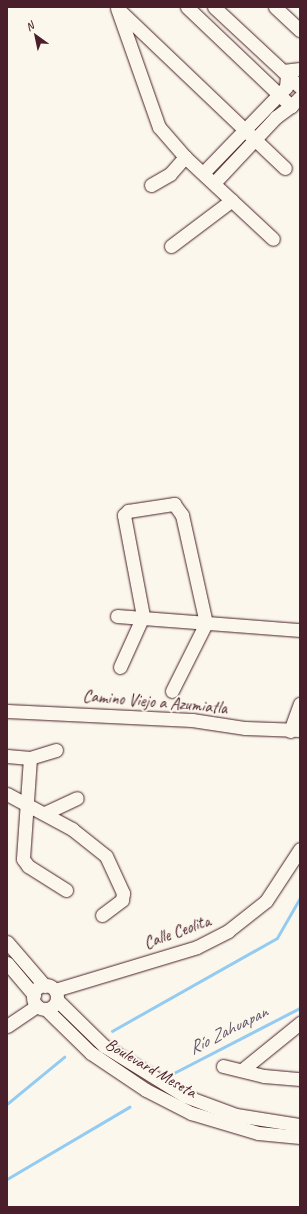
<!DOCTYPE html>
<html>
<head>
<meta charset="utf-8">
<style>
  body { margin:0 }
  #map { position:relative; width:307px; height:1214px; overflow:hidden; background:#fbf7ec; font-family:Caveat,sans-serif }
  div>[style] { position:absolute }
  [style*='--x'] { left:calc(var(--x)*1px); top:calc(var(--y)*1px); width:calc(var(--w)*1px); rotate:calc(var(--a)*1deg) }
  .stream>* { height:2.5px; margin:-1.25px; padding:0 1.25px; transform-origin:1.25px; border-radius:1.25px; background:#93cbf2 }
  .roads { filter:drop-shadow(0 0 1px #4a1f2b) drop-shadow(0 0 1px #4a1f2b) }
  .minor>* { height:13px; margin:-6.5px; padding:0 6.5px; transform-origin:6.5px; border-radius:6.5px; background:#fbf7ec }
  .minor>.ring { margin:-6.5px; padding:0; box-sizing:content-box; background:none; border:13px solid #fbf7ec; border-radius:50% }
  span { translate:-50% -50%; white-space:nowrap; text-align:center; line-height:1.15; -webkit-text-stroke:4px #fbf7ec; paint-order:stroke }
  .street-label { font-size:17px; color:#4a1f2b }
  .water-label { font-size:18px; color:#605367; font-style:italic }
  .frame { position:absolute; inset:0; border:8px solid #4a1f2b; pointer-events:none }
  .north { position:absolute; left:16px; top:16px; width:40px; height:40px; -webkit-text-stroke:3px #fbf7ec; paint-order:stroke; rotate:327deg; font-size:11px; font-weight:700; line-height:16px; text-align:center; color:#4a1f2b }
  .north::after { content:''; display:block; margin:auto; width:14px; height:18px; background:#4a1f2b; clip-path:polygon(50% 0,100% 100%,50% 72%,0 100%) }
</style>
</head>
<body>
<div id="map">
  <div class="stream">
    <div style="--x:112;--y:1031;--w:189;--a:-29.4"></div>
    <div style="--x:277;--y:938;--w:46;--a:-60.1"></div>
    <div style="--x:168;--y:1076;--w:148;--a:-27.3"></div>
    <div style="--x:7;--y:1104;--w:74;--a:-39.5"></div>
    <div style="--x:7;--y:1179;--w:142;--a:-30.5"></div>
  </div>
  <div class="roads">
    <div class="minor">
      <div style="--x:187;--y:7;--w:144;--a:43.6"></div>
      <div style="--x:291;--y:106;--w:13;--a:-45"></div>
      <div style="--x:214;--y:7;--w:117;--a:42.9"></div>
      <div style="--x:275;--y:7;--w:34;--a:43"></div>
      <div style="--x:117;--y:8;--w:126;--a:70.6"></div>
      <div style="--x:159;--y:127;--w:40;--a:49"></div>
      <div style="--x:185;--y:157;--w:120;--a:43"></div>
      <div style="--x:119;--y:10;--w:229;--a:43.6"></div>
      <div style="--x:283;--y:71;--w:17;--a:-7"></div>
      <div style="--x:203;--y:173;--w:120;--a:-46"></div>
      <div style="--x:286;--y:87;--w:12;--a:-85"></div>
      <div style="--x:214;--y:183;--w:91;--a:-46.8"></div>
      <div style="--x:276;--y:117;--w:19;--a:-36"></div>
      <div style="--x:151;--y:185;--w:22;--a:-30"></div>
      <div style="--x:170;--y:174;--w:23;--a:-49"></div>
      <div style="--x:171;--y:246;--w:76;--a:-37"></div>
      <div style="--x:117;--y:616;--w:184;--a:4.4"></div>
      <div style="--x:120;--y:667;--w:56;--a:-65.7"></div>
      <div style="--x:143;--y:616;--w:103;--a:-100.7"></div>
      <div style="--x:124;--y:515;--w:6;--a:-45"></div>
      <div style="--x:128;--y:511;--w:47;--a:-8.7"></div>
      <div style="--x:174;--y:504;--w:14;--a:54"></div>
      <div style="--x:182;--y:515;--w:111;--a:77.5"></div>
      <div style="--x:206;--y:623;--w:76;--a:116.6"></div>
      <div style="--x:7;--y:711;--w:185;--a:2.8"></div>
      <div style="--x:192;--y:720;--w:54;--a:8.6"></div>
      <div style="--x:245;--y:728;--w:55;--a:2.1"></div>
      <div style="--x:290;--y:731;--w:29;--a:-70"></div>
      <div style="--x:56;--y:750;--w:27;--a:163"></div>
      <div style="--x:30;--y:758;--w:101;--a:94"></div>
      <div style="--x:23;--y:859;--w:9;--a:54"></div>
      <div style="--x:28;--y:866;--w:45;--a:32.3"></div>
      <div style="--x:7;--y:756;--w:23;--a:5"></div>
      <div style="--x:7;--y:794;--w:74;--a:28.3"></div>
      <div style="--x:72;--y:829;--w:43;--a:38.5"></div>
      <div style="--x:106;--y:856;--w:41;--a:65.3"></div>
      <div style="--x:123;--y:893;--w:7;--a:98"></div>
      <div style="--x:122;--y:900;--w:25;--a:143"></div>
      <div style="--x:45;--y:813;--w:35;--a:-25"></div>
      <div style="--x:7;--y:942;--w:58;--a:49.2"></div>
      <div style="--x:7;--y:963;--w:42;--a:49.8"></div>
      <div class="ring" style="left:33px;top:985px;width:11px;height:11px"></div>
      <div style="--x:55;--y:990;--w:148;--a:-16.8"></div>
      <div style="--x:197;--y:947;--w:35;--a:-27"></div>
      <div style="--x:228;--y:931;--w:48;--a:-38.3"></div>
      <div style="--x:266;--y:901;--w:62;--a:-56.8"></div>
      <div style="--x:57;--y:1000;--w:66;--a:44.4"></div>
      <div style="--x:104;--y:1046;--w:95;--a:31.7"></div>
      <div style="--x:185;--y:1096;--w:54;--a:20.4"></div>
      <div style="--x:236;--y:1115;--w:65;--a:8.9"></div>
      <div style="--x:46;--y:1009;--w:63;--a:44.4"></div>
      <div style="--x:91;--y:1053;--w:66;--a:33.9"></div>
      <div style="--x:146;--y:1090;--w:51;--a:27.1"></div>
      <div style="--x:191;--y:1113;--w:70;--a:16.6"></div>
      <div style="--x:258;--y:1133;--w:42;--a:5.4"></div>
      <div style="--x:7;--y:1026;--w:36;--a:-34"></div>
      <div style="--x:223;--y:1066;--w:42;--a:13.7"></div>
      <div style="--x:264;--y:1076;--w:36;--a:5"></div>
      <div style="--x:242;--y:1070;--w:75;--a:-39"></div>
    </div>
  </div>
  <div class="street-label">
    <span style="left:155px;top:702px;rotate:5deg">Camino Viejo a Azumiatla</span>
    <span style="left:177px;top:932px;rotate:-20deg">Calle Ceolita</span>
    <span style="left:151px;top:1068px;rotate:30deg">Boulevard Meseta</span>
  </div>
  <div class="water-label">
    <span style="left:228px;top:1030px;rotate:-27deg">Río Zahuapan</span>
  </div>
  <div class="frame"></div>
  <div class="north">N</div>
</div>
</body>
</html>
